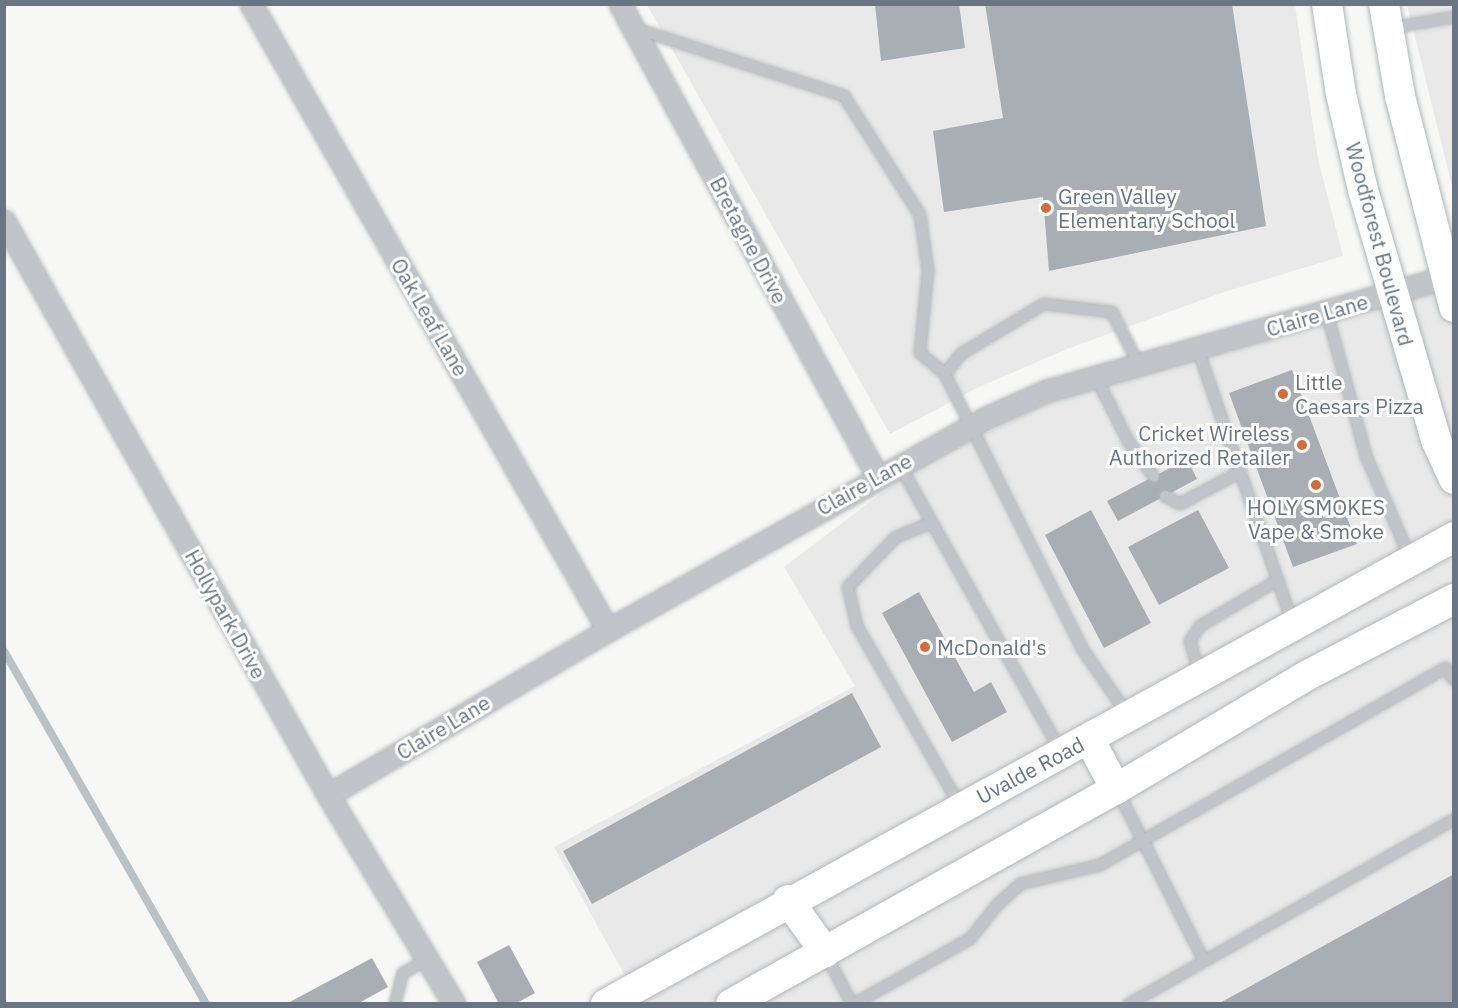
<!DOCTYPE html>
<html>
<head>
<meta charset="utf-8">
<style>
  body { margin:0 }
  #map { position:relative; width:1458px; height:1008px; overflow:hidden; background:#f7f8f5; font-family:"IBM Plex Sans",sans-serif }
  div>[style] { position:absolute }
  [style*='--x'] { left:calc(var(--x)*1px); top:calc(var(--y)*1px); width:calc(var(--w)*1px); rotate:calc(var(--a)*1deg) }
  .built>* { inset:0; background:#e8e9e8 }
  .stream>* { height:8px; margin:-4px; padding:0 4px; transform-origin:4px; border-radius:4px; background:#b9c2c7 }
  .building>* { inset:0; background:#a8aeb4 }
  .roads { filter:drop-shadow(0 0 2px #b1b6bb) drop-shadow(0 0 2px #b1b6bb) }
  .service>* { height:10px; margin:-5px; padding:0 5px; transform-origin:5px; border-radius:5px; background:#c1c4c8 }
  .minor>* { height:21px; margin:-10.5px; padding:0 10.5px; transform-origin:10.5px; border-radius:10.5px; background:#c1c4c8 }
  .secondary>* { height:30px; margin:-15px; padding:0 15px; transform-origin:15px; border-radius:15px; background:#fff }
  .dots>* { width:16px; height:16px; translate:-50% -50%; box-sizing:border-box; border:3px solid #fff; border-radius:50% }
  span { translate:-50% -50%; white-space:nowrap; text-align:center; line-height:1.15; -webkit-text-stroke:6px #fff; paint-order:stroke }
  .poi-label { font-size:21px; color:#697583 }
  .left { translate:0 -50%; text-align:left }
  .right { translate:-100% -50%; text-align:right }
  .street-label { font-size:21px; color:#697583 }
  .frame { position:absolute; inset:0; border:6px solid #697583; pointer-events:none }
</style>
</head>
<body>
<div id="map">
  <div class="built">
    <div style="clip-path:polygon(647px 5px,1295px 5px,1318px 159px,1343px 256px,1224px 292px,1067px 349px,979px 387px,890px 434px)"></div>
    <div style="clip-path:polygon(1407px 5px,1453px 5px,1453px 190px)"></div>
    <div style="clip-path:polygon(1453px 285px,1453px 1003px,640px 1003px,554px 847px,855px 686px,784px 567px,915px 468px,1073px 391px)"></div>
  </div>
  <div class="stream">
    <div style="--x:4;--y:651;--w:407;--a:60.2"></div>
  </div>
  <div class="building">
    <div style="clip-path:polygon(875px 4px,959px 4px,965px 48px,881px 61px)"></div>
    <div style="clip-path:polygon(985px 4px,1232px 4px,1266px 226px,1049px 271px,1043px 197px,944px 212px,933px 131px,1003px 118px)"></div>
    <div style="clip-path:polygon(1292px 370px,1357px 544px,1293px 567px,1229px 393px)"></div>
    <div style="clip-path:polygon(1187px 459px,1197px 479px,1118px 521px,1107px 501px)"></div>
    <div style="clip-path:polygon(1091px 510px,1151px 623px,1104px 648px,1045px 535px)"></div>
    <div style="clip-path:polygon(1198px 510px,1229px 568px,1159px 605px,1128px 547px)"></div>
    <div style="clip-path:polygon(919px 592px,974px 692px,991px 682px,1007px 712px,952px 742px,882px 613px)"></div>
    <div style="clip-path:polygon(852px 693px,881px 747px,592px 904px,563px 851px)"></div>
    <div style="clip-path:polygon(1454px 874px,1454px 1004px,1218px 1004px)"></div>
    <div style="clip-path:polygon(509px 945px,535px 993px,515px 1004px,499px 1004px,477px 962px)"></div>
    <div style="clip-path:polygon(372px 958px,388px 987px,357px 1004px,286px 1004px)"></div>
  </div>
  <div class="roads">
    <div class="service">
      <div style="--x:634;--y:28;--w:221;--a:17.9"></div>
      <div style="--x:844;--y:96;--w:141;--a:57.4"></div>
      <div style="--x:920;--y:215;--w:56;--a:81.7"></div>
      <div style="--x:928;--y:270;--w:83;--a:95.5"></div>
      <div style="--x:920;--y:353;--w:33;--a:40"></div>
      <div style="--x:1390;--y:28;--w:65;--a:-9.8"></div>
      <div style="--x:1327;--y:313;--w:148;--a:74.7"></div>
      <div style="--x:1366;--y:456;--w:113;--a:66.6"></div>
      <div style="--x:1197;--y:347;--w:293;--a:70.9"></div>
      <div style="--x:1096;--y:377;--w:72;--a:63.4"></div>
      <div style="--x:1128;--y:441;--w:44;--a:54.2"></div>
      <div style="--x:899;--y:464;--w:330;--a:60.6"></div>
      <div style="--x:1165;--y:496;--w:17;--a:28"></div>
      <div style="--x:1180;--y:504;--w:68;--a:-28.1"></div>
      <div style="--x:931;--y:523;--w:38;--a:158"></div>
      <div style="--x:896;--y:537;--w:69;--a:133.8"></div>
      <div style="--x:848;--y:587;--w:40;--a:77"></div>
      <div style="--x:857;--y:626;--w:207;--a:60.2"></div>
      <div style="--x:1200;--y:674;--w:34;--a:-107"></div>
      <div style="--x:1190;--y:641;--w:18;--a:-56"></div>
      <div style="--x:1200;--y:626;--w:91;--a:-30.5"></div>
      <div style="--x:1128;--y:715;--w:79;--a:-124.7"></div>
      <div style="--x:1083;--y:650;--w:309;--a:-116.6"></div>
      <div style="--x:945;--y:374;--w:26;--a:-51"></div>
      <div style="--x:961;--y:354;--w:97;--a:-31.1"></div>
      <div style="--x:1044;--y:304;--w:68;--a:6.7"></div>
      <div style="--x:1112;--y:312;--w:59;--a:63"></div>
      <div style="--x:1117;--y:790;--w:192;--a:63"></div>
      <div style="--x:826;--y:955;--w:55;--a:62"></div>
      <div style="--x:395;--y:1004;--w:32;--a:-76"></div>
      <div style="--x:403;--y:973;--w:29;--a:-29"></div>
      <div style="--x:854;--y:1004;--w:133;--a:-29.3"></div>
      <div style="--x:970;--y:939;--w:43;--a:-51.5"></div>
      <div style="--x:997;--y:905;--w:31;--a:-42"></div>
      <div style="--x:1020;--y:884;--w:82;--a:-13.4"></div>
      <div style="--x:1100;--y:865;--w:398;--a:-29.7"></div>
      <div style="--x:1446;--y:668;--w:14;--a:56"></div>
      <div style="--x:1129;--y:1004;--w:374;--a:-29.6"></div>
    </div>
    <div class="minor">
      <div style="--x:251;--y:4;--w:721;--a:60.3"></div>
      <div style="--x:620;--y:4;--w:537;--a:61.43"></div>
      <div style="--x:4;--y:221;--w:659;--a:60.56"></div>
      <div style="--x:328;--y:795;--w:244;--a:58.9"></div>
      <div style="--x:328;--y:795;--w:325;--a:-30.5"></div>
      <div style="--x:608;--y:630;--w:433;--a:-29.3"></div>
      <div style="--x:986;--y:418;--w:66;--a:-24.2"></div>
      <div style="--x:1046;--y:391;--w:415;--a:-15.9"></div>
    </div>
    <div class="secondary">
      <div style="--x:1327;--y:4;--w:91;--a:81.2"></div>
      <div style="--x:1341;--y:94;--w:98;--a:77.1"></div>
      <div style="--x:1363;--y:190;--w:260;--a:73.7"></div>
      <div style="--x:1436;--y:440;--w:43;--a:65.2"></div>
      <div style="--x:1384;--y:4;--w:93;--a:80.1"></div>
      <div style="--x:1400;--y:96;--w:218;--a:75.6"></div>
      <div style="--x:1089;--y:739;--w:57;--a:61.6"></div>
      <div style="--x:788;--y:900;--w:64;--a:54.6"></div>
      <div style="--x:606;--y:1004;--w:968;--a:-28.84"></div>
      <div style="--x:731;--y:1004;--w:441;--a:-29.2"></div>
      <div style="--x:1116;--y:789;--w:221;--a:-30.7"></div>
      <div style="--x:1306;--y:676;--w:167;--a:-27.5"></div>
    </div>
  </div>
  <div class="dots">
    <div style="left:1046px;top:208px;background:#d36c3a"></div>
    <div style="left:1283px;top:394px;background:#d36c3a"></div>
    <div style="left:1302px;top:445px;background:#d36c3a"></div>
    <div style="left:1316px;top:485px;background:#d36c3a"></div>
    <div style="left:925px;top:647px;background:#d36c3a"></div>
  </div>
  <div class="poi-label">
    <span class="left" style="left:1058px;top:208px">Green Valley<br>Elementary School</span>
    <span class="left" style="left:1295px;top:394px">Little<br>Caesars Pizza</span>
    <span class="right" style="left:1290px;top:445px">Cricket Wireless<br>Authorized Retailer</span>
    <span style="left:1316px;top:519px">HOLY SMOKES<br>Vape &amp; Smoke</span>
    <span class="left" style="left:937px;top:647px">McDonald's</span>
  </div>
  <div class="street-label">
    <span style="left:749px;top:240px;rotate:62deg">Bretagne Drive</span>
    <span style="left:1380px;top:244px;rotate:75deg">Woodforest Boulevard</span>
    <span style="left:1317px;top:315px;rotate:-16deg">Claire Lane</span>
    <span style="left:430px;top:317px;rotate:60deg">Oak Leaf Lane</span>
    <span style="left:864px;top:484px;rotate:-29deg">Claire Lane</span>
    <span style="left:226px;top:614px;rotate:61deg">Hollypark Drive</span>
    <span style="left:443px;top:727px;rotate:-31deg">Claire Lane</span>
    <span style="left:1030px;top:770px;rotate:-28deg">Uvalde Road</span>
  </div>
  <div class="frame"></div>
</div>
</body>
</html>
